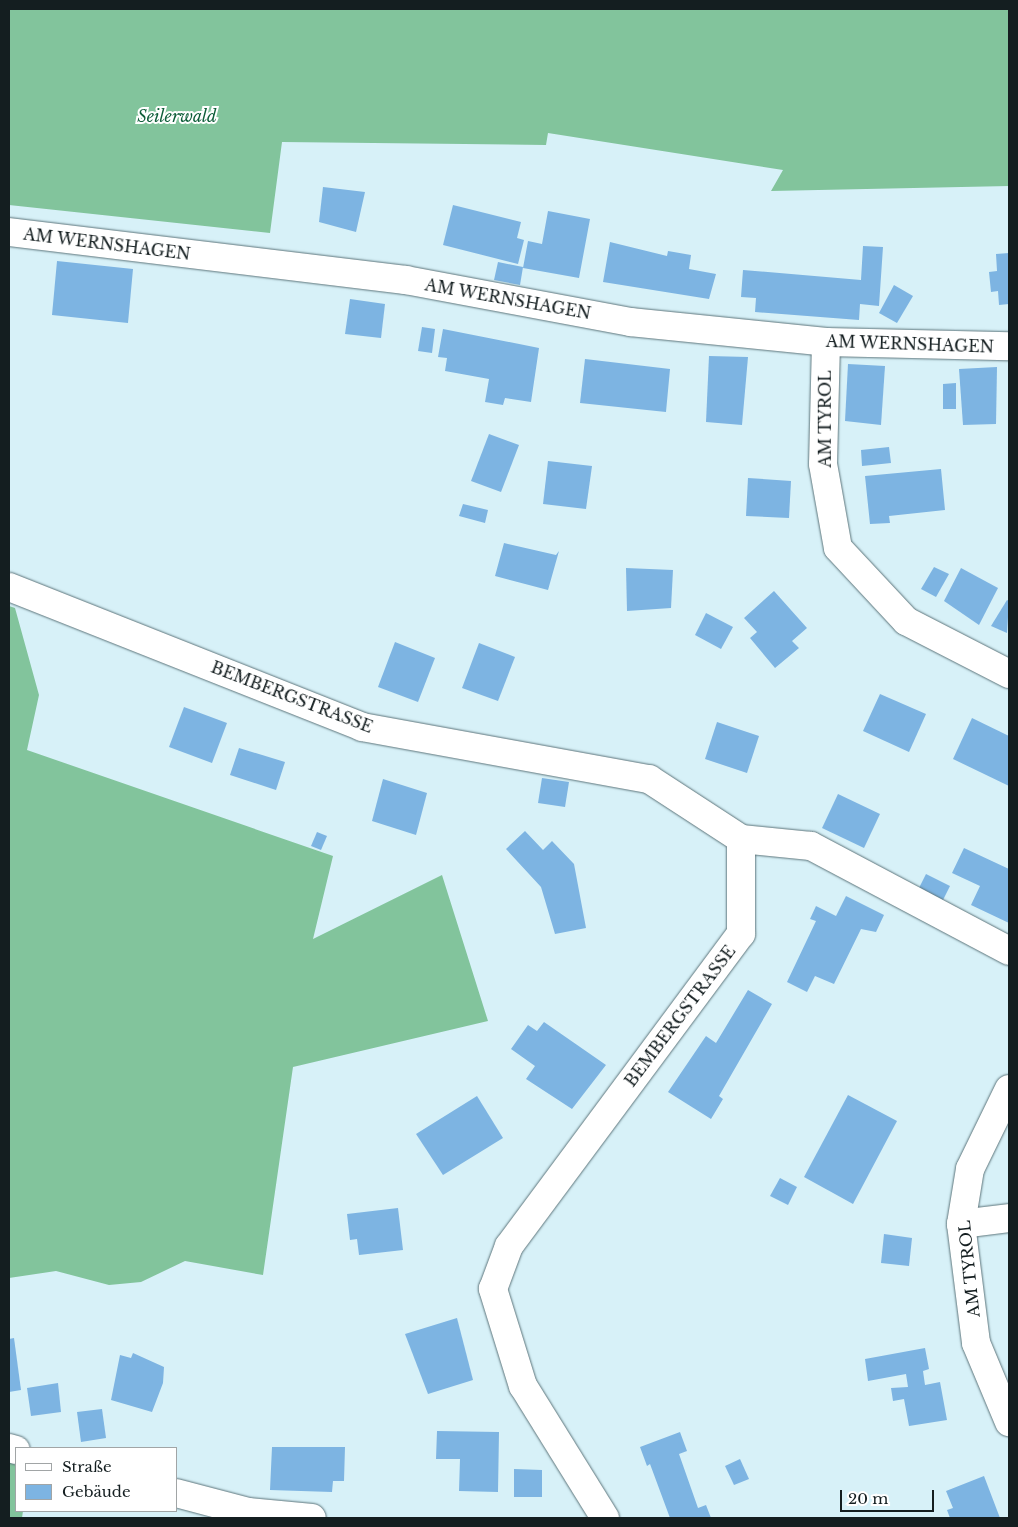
<!DOCTYPE html>
<html>
<head>
<meta charset="utf-8">
<style>
  body { margin:0 }
  #map { position:relative; width:1018px; height:1527px; overflow:hidden; background:#d7f1f8; font-family:"Libre Baskerville",serif }
  div>[style] { position:absolute }
  [style*='--x'] { left:calc(var(--x)*1px); top:calc(var(--y)*1px); width:calc(var(--w)*1px); rotate:calc(var(--a)*1deg) }
  .forest>* { inset:0; background:#82c49c }
  .building>* { inset:0; background:#7db4e2 }
  .roads { filter:drop-shadow(0 0 1px #5d757b) drop-shadow(0 0 1px #5d757b) }
  .street>* { height:28px; margin:-14px; padding:0 14px; transform-origin:14px; border-radius:14px; background:#fff }
  span { translate:-50% -50%; white-space:nowrap; text-align:center; line-height:1.15; -webkit-text-stroke:4px #fff; paint-order:stroke }
  .park-label { font-size:16px; color:#0e5e39; font-style:italic }
  .street-label { font-size:16px; color:#141e20 }
  .frame { position:absolute; inset:0; border:10px solid #141e20; pointer-events:none }
  .legend { position:absolute; left:15px; top:1447px; width:162px; height:65px; box-sizing:border-box; background:#fff; border:1px solid #a1a5a6; margin:0; padding:6px 9px; list-style:none; font-size:15px; color:#141e20 }
  .legend li { display:flex; align-items:center; gap:10px; height:25px }
  .legend b { width:25px; border:1px solid #a1a5a6 }
  .scale { position:absolute; left:840px; top:1490px; width:94px; height:22px; box-sizing:border-box; border:2px solid #141e20; border-top:0; padding-left:6px; font-size:15px; line-height:18px; white-space:nowrap; color:#141e20; -webkit-text-stroke:4px #fff; paint-order:stroke }
</style>
</head>
<body>
<div id="map">
  <div class="forest">
    <div style="clip-path:polygon(9px 9px,1009px 9px,1009px 186px,771px 191px,783px 170px,548px 133px,546px 145px,282px 142px,270px 233px,9px 205px)"></div>
    <div style="clip-path:polygon(9px 606px,15px 608px,39px 695px,27px 750px,333px 856px,313px 939px,442px 875px,488px 1021px,293px 1067px,263px 1275px,185px 1261px,141px 1282px,109px 1285px,56px 1271px,9px 1278px)"></div>
    <div style="clip-path:polygon(9px 1462px,16px 1464px,16px 1511px,23px 1511px,22px 1518px,9px 1518px)"></div>
  </div>
  <div class="building">
    <div style="clip-path:polygon(323px 187px,365px 192px,356px 232px,319px 222px)"></div>
    <div style="clip-path:polygon(453px 205px,521px 222px,517px 238px,524px 240px,518px 264px,443px 245px)"></div>
    <div style="clip-path:polygon(548px 211px,590px 219px,579px 278px,523px 268px,528px 241px,542px 244px)"></div>
    <div style="clip-path:polygon(610px 242px,667px 256px,668px 251px,691px 255px,689px 269px,716px 274px,709px 299px,603px 282px)"></div>
    <div style="clip-path:polygon(863px 246px,883px 247px,879px 306px,860px 304px,859px 320px,755px 312px,756px 298px,741px 297px,743px 270px,861px 280px)"></div>
    <div style="clip-path:polygon(1009px 253px,1009px 304px,999px 305px,998px 291px,991px 292px,989px 272px,997px 271px,996px 254px)"></div>
    <div style="clip-path:polygon(57px 261px,133px 269px,128px 323px,52px 315px)"></div>
    <div style="clip-path:polygon(498px 262px,523px 267px,520px 285px,494px 280px)"></div>
    <div style="clip-path:polygon(894px 285px,913px 296px,897px 323px,879px 313px)"></div>
    <div style="clip-path:polygon(350px 299px,385px 304px,381px 338px,345px 334px)"></div>
    <div style="clip-path:polygon(422px 327px,435px 329px,432px 353px,418px 351px)"></div>
    <div style="clip-path:polygon(443px 329px,539px 348px,531px 402px,505px 398px,503px 405px,485px 402px,489px 379px,445px 371px,447px 358px,438px 357px)"></div>
    <div style="clip-path:polygon(709px 356px,748px 357px,742px 425px,706px 422px)"></div>
    <div style="clip-path:polygon(585px 359px,670px 369px,666px 412px,580px 403px)"></div>
    <div style="clip-path:polygon(848px 364px,885px 366px,881px 425px,845px 421px)"></div>
    <div style="clip-path:polygon(997px 367px,996px 424px,963px 425px,959px 369px)"></div>
    <div style="clip-path:polygon(956px 383px,956px 409px,943px 409px,943px 384px)"></div>
    <div style="clip-path:polygon(489px 434px,519px 445px,501px 492px,471px 481px)"></div>
    <div style="clip-path:polygon(889px 447px,891px 463px,862px 466px,861px 450px)"></div>
    <div style="clip-path:polygon(548px 461px,592px 466px,586px 509px,543px 504px)"></div>
    <div style="clip-path:polygon(941px 469px,945px 510px,889px 516px,890px 523px,870px 524px,865px 476px)"></div>
    <div style="clip-path:polygon(748px 478px,791px 481px,789px 518px,746px 516px)"></div>
    <div style="clip-path:polygon(463px 504px,488px 510px,485px 523px,459px 516px)"></div>
    <div style="clip-path:polygon(504px 543px,556px 555px,559px 551px,548px 590px,495px 576px)"></div>
    <div style="clip-path:polygon(934px 567px,949px 574px,936px 597px,921px 589px)"></div>
    <div style="clip-path:polygon(626px 568px,673px 570px,671px 608px,627px 611px)"></div>
    <div style="clip-path:polygon(961px 568px,998px 588px,979px 625px,944px 601px)"></div>
    <div style="clip-path:polygon(774px 591px,807px 628px,792px 641px,799px 648px,775px 668px,750px 638px,757px 632px,744px 618px)"></div>
    <div style="clip-path:polygon(1007px 600px,1009px 601px,1007px 633px,991px 626px)"></div>
    <div style="clip-path:polygon(706px 613px,733px 627px,721px 649px,695px 635px)"></div>
    <div style="clip-path:polygon(395px 642px,435px 658px,418px 702px,378px 687px)"></div>
    <div style="clip-path:polygon(479px 643px,515px 657px,498px 701px,462px 688px)"></div>
    <div style="clip-path:polygon(880px 694px,926px 714px,909px 752px,863px 731px)"></div>
    <div style="clip-path:polygon(184px 707px,227px 723px,212px 763px,169px 747px)"></div>
    <div style="clip-path:polygon(972px 718px,1009px 736px,1009px 786px,953px 759px)"></div>
    <div style="clip-path:polygon(717px 722px,759px 736px,747px 773px,705px 759px)"></div>
    <div style="clip-path:polygon(239px 748px,285px 762px,276px 790px,230px 775px)"></div>
    <div style="clip-path:polygon(542px 778px,569px 782px,565px 807px,538px 803px)"></div>
    <div style="clip-path:polygon(383px 779px,427px 793px,416px 835px,372px 821px)"></div>
    <div style="clip-path:polygon(838px 794px,880px 814px,864px 848px,822px 828px)"></div>
    <div style="clip-path:polygon(525px 831px,543px 850px,552px 841px,574px 864px,586px 928px,555px 934px,541px 887px,506px 849px)"></div>
    <div style="clip-path:polygon(317px 832px,327px 836px,321px 850px,311px 846px)"></div>
    <div style="clip-path:polygon(964px 848px,1009px 869px,1009px 923px,971px 905px,980px 886px,952px 873px)"></div>
    <div style="clip-path:polygon(926px 874px,950px 886px,942px 902px,918px 890px)"></div>
    <div style="clip-path:polygon(846px 896px,884px 915px,876px 932px,861px 929px,834px 984px,815px 976px,807px 992px,787px 982px,816px 921px,810px 919px,816px 906px,836px 916px)"></div>
    <div style="clip-path:polygon(748px 990px,772px 1004px,719px 1096px,723px 1099px,711px 1119px,668px 1092px,706px 1036px,716px 1043px)"></div>
    <div style="clip-path:polygon(544px 1022px,606px 1065px,572px 1109px,526px 1079px,535px 1066px,511px 1049px,528px 1025px,537px 1031px)"></div>
    <div style="clip-path:polygon(848px 1095px,897px 1121px,853px 1204px,804px 1177px)"></div>
    <div style="clip-path:polygon(477px 1096px,503px 1138px,443px 1175px,416px 1134px)"></div>
    <div style="clip-path:polygon(780px 1178px,797px 1187px,788px 1205px,770px 1196px)"></div>
    <div style="clip-path:polygon(398px 1208px,403px 1250px,359px 1255px,357px 1239px,350px 1240px,347px 1214px)"></div>
    <div style="clip-path:polygon(884px 1234px,912px 1238px,909px 1266px,881px 1263px)"></div>
    <div style="clip-path:polygon(457px 1318px,473px 1380px,428px 1394px,405px 1334px)"></div>
    <div style="clip-path:polygon(14px 1338px,21px 1390px,9px 1392px,9px 1339px)"></div>
    <div style="clip-path:polygon(925px 1348px,929px 1369px,923px 1371px,925px 1385px,940px 1382px,947px 1420px,909px 1426px,904px 1399px,893px 1401px,891px 1388px,908px 1387px,906px 1374px,868px 1381px,865px 1359px)"></div>
    <div style="clip-path:polygon(133px 1353px,164px 1367px,163px 1383px,152px 1412px,111px 1400px,120px 1355px,131px 1358px)"></div>
    <div style="clip-path:polygon(58px 1383px,61px 1412px,31px 1416px,27px 1388px)"></div>
    <div style="clip-path:polygon(102px 1409px,106px 1438px,81px 1442px,77px 1412px)"></div>
    <div style="clip-path:polygon(437px 1431px,499px 1432px,498px 1492px,459px 1491px,460px 1459px,436px 1459px)"></div>
    <div style="clip-path:polygon(680px 1432px,687px 1451px,679px 1454px,698px 1508px,706px 1505px,711px 1518px,670px 1518px,650px 1464px,647px 1466px,640px 1447px)"></div>
    <div style="clip-path:polygon(272px 1447px,345px 1447px,344px 1481px,333px 1481px,332px 1492px,270px 1490px)"></div>
    <div style="clip-path:polygon(740px 1459px,749px 1479px,734px 1485px,725px 1466px)"></div>
    <div style="clip-path:polygon(514px 1469px,542px 1470px,542px 1497px,514px 1497px)"></div>
    <div style="clip-path:polygon(984px 1476px,1000px 1518px,950px 1518px,947px 1510px,953px 1508px,946px 1491px)"></div>
  </div>
  <div class="roads">
    <div class="street">
      <div style="--x:9;--y:232;--w:400;--a:6.9"></div>
      <div style="--x:406;--y:280;--w:228;--a:10.6"></div>
      <div style="--x:630;--y:322;--w:197;--a:5.8"></div>
      <div style="--x:826;--y:342;--w:183;--a:1.3"></div>
      <div style="--x:826;--y:342;--w:122;--a:91.4"></div>
      <div style="--x:823;--y:464;--w:85;--a:79.9"></div>
      <div style="--x:838;--y:548;--w:100;--a:47"></div>
      <div style="--x:906;--y:621;--w:116;--a:27.2"></div>
      <div style="--x:9;--y:587;--w:380;--a:21.6"></div>
      <div style="--x:362;--y:727;--w:292;--a:10.3"></div>
      <div style="--x:649;--y:779;--w:110;--a:33.1"></div>
      <div style="--x:741;--y:839;--w:70;--a:5.7"></div>
      <div style="--x:811;--y:846;--w:224;--a:27.9"></div>
      <div style="--x:1009;--y:1089;--w:89;--a:116"></div>
      <div style="--x:970;--y:1169;--w:56;--a:99.3"></div>
      <div style="--x:961;--y:1224;--w:120;--a:82.8"></div>
      <div style="--x:976;--y:1343;--w:86;--a:67.3"></div>
      <div style="--x:961;--y:1224;--w:48;--a:-7.1"></div>
      <div style="--x:9;--y:1448;--w:7;--a:16"></div>
      <div style="--x:176;--y:1493;--w:74;--a:14.8"></div>
      <div style="--x:248;--y:1512;--w:64;--a:5.4"></div>
      <div style="--x:605;--y:1518;--w:155;--a:-121.8"></div>
      <div style="--x:523;--y:1386;--w:102;--a:-107.2"></div>
      <div style="--x:493;--y:1289;--w:46;--a:-69.6"></div>
      <div style="--x:509;--y:1246;--w:389;--a:-53.4"></div>
      <div style="--x:741;--y:934;--w:95;--a:-90"></div>
    </div>
  </div>
  <div class="park-label">
    <span style="left:177px;top:116px">Seilerwald</span>
  </div>
  <div class="street-label">
    <span style="left:107px;top:244px;rotate:7deg">AM WERNSHAGEN</span>
    <span style="left:508px;top:299px;rotate:10deg">AM WERNSHAGEN</span>
    <span style="left:910px;top:344px;rotate:2deg">AM WERNSHAGEN</span>
    <span style="left:825px;top:419px;rotate:-90deg">AM TYROL</span>
    <span style="left:292px;top:697px;rotate:21deg">BEMBERGSTRASSE</span>
    <span style="left:680px;top:1016px;rotate:-53deg">BEMBERGSTRASSE</span>
    <span style="left:969px;top:1269px;rotate:-96deg">AM TYROL</span>
  </div>
  <div class="frame"></div>
  <ul class="legend">
  <li><b style="height:6px;background:#fff"></b>Straße</li>
  <li><b style="height:14px;background:#7db4e2"></b>Gebäude</li>
  </ul>
  <div class="scale">20 m</div>
</div>
</body>
</html>
